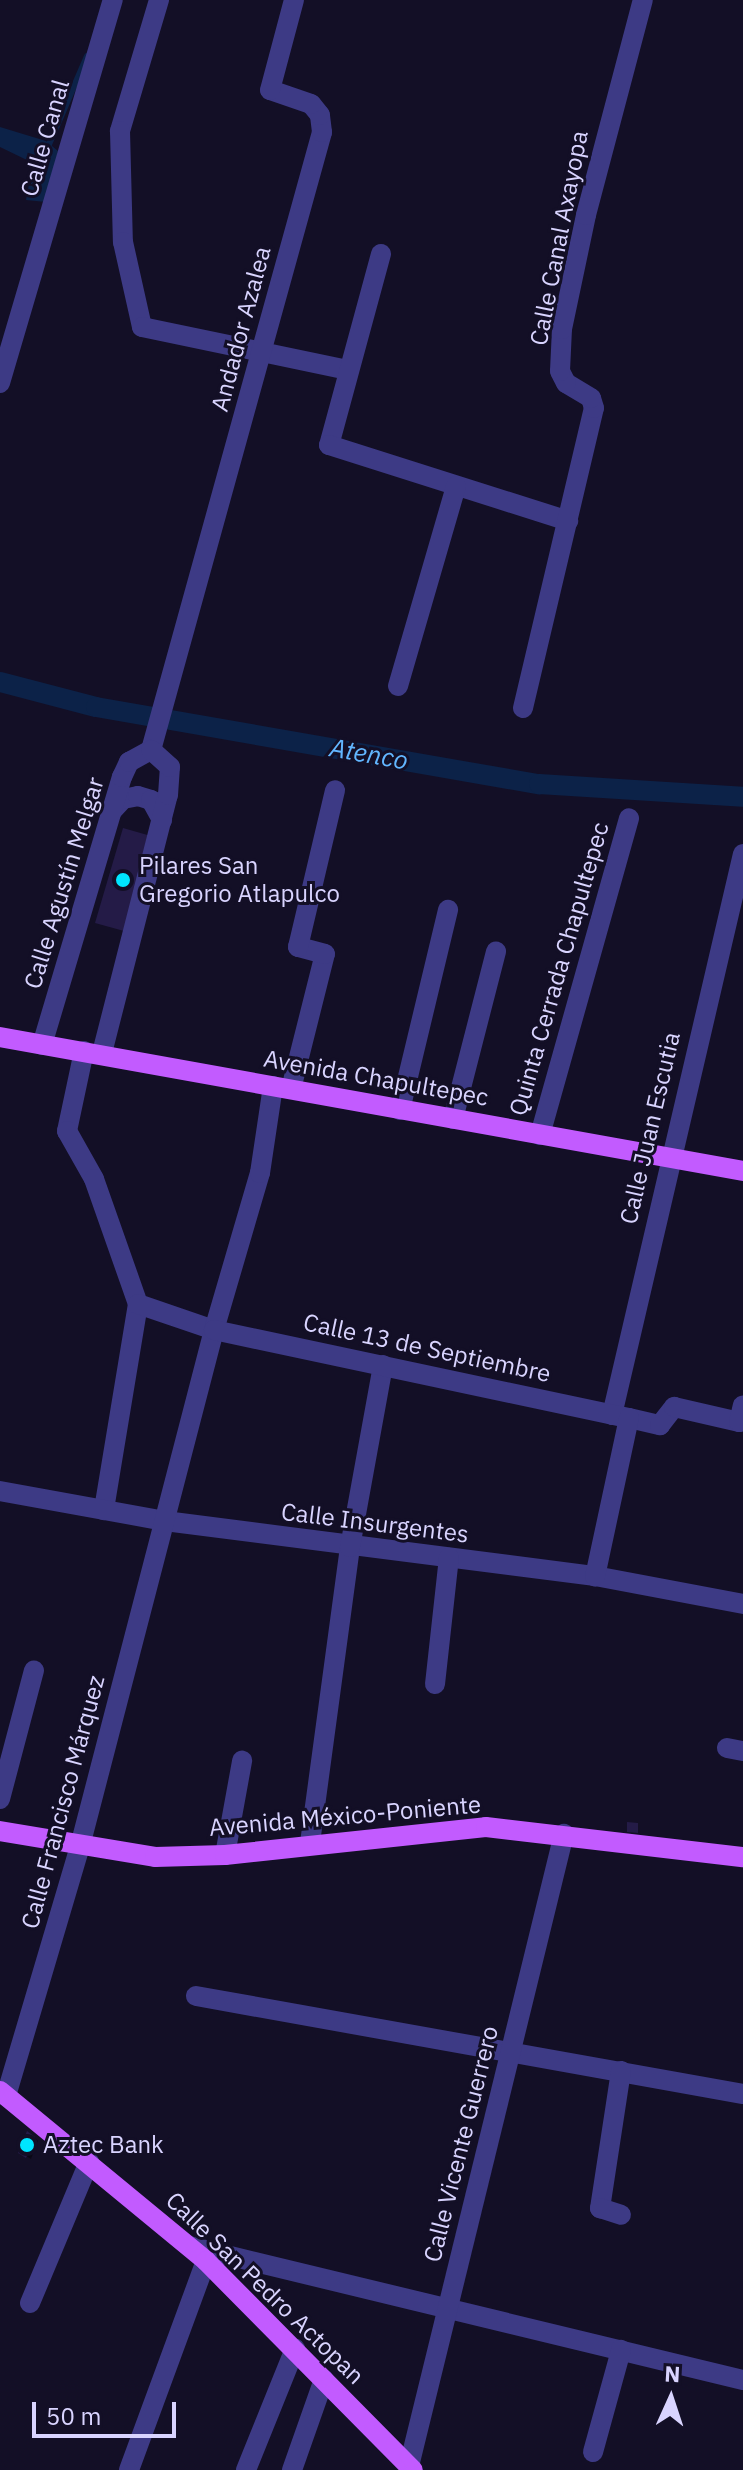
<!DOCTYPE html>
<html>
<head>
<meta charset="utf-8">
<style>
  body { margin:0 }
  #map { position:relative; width:743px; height:2470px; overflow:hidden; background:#130f26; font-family:"IBM Plex Sans",sans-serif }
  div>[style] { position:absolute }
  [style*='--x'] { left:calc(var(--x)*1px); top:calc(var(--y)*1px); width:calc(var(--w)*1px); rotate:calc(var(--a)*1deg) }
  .water>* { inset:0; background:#0c2248 }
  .shadow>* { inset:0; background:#0007 }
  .stream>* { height:6px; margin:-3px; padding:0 3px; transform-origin:3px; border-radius:3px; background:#0c2248 }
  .canal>* { height:20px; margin:-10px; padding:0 10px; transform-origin:10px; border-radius:10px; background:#0c2248 }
  .building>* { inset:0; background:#241b47 }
  .minor>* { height:20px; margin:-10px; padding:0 10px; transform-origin:10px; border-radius:10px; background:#3d3a85 }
  .major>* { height:20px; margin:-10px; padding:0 10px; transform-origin:10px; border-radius:10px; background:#c25bff }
  .dots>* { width:22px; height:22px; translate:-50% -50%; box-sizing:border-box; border:4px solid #130f26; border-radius:50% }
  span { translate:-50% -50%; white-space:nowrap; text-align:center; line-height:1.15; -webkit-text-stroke:6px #130f26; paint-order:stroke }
  .street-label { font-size:24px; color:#d9d4ff }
  .poi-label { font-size:24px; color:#d9d4ff }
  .left { translate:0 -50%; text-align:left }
  .water-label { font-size:26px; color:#62b6ff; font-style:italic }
  .north { position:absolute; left:631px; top:2358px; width:80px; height:80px; -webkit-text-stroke:6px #130f26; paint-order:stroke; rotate:3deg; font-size:22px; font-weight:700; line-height:32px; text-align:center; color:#d9d4ff }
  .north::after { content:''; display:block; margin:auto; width:28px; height:36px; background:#d9d4ff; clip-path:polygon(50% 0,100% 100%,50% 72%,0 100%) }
  .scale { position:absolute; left:32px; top:2402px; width:144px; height:36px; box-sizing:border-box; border:4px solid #d9d4ff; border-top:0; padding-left:10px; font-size:24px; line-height:28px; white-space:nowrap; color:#d9d4ff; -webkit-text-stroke:6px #130f26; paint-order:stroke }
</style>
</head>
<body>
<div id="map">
  <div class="water">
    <div style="clip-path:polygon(0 127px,46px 141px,58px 151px,46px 202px,26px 200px,33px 163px,0 147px)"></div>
  </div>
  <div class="shadow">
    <div style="clip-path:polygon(32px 2135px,38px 2141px,31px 2159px,20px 2152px)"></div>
  </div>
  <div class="stream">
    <div style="--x:47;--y:149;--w:101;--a:-66.7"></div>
  </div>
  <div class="canal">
    <div style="--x:0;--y:682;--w:99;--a:14.6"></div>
    <div style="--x:96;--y:707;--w:450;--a:9.9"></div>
    <div style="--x:539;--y:784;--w:204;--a:3.6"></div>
  </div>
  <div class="building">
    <div style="clip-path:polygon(123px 828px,151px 836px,124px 931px,95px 923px)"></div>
    <div style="clip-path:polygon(627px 1822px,638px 1823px,638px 1833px,627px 1832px)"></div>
    <div style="clip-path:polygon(27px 2131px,35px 2137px,26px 2158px,18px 2153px)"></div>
  </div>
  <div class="minor">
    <div style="--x:159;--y:0;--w:137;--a:106.6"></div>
    <div style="--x:120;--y:131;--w:111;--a:88.5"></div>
    <div style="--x:123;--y:242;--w:87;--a:77.4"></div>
    <div style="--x:142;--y:327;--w:209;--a:11.8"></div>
    <div style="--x:381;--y:254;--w:198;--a:105.2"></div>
    <div style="--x:329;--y:445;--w:251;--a:17.6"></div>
    <div style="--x:0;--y:383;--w:399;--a:-73.6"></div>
    <div style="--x:398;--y:686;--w:208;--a:-73.8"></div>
    <div style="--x:523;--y:708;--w:308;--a:-76.7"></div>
    <div style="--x:594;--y:408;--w:10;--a:-107"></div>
    <div style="--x:591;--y:398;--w:29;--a:-149"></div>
    <div style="--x:566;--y:383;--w:13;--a:-117"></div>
    <div style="--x:560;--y:371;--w:42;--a:-87.3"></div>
    <div style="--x:562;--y:329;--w:116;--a:-78.1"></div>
    <div style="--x:586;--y:215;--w:222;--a:-75.2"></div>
    <div style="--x:151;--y:750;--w:641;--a:-74.53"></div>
    <div style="--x:322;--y:132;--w:17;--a:-97"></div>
    <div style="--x:320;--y:115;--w:14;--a:-129"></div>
    <div style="--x:311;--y:104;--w:43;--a:-161.1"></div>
    <div style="--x:270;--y:90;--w:93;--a:-75.1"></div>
    <div style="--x:112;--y:811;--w:16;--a:-47"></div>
    <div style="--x:123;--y:799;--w:15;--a:-11"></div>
    <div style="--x:138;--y:796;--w:14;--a:17"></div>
    <div style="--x:151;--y:800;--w:23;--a:61"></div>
    <div style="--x:42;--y:1045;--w:280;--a:-73.4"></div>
    <div style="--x:122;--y:777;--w:17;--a:-65"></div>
    <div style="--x:129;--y:762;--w:25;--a:-29"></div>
    <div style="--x:84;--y:1051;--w:82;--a:102"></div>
    <div style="--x:67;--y:1131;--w:55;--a:60.6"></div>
    <div style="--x:94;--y:1179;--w:133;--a:70.6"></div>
    <div style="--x:138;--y:1304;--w:209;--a:99.4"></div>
    <div style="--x:102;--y:1053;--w:266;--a:-75.7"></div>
    <div style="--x:168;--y:795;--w:28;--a:-86"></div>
    <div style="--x:170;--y:767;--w:25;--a:-138"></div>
    <div style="--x:291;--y:1089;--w:139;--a:-75.9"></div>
    <div style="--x:325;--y:954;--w:28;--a:-165"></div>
    <div style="--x:298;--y:947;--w:161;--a:-76.7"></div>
    <div style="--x:400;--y:1110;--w:206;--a:-76.5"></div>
    <div style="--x:453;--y:1119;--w:173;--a:-75.6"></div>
    <div style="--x:540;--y:1135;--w:329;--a:-74.3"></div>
    <div style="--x:138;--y:1304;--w:80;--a:18.9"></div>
    <div style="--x:214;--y:1330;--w:164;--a:-73.7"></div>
    <div style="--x:260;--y:1173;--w:88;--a:-81.5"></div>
    <div style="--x:612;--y:1415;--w:576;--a:-76.86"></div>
    <div style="--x:629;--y:1418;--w:32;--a:13"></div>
    <div style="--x:660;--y:1425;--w:23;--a:-52"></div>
    <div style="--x:674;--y:1407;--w:67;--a:13"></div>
    <div style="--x:739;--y:1422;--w:17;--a:-77"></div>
    <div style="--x:0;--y:1491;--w:168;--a:10.3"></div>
    <div style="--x:165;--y:1521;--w:434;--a:7.3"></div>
    <div style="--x:595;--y:1576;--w:151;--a:10.7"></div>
    <div style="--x:435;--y:1684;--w:127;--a:-83.7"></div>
    <div style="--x:727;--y:1748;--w:16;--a:11"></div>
    <div style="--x:0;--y:1799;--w:133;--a:-75.2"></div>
    <div style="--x:310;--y:1843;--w:299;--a:-82.3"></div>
    <div style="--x:350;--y:1547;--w:185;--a:-79.7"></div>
    <div style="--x:225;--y:1855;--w:96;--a:-79.7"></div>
    <div style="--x:196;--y:1996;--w:556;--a:10.16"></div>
    <div style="--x:621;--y:2071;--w:139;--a:98.7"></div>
    <div style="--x:600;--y:2208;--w:22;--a:18"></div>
    <div style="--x:6;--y:2096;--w:261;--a:-73.5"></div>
    <div style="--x:80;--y:1846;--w:533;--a:-75.44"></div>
    <div style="--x:214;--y:1330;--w:424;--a:12"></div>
    <div style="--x:629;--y:1418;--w:162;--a:102.1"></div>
    <div style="--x:189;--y:2246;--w:570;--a:13.6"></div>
    <div style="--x:30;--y:2303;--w:153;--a:-67.3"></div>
    <div style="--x:593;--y:2452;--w:106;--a:-74.6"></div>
    <div style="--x:409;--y:2466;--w:651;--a:-76.22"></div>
    <div style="--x:129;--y:2470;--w:223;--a:-69.8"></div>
    <div style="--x:246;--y:2470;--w:131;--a:-68"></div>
    <div style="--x:292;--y:2470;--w:96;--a:-70.6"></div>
  </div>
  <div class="major">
    <div style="--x:0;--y:1037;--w:755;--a:10.22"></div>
    <div style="--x:0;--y:1831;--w:157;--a:9.5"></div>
    <div style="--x:155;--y:1857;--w:70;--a:-1.6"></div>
    <div style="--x:225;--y:1855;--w:262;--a:-6.1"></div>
    <div style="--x:486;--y:1827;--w:259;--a:6.7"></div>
    <div style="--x:0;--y:2091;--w:267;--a:39.5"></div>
    <div style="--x:206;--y:2261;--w:294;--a:45.3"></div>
  </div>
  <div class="dots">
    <div style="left:123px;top:880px;background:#00e5ff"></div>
    <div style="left:27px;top:2145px;background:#00e5ff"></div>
  </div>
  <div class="street-label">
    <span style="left:45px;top:138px;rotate:-74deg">Calle Canal</span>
    <span style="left:559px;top:238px;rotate:-79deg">Calle Canal Axayopa</span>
    <span style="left:241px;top:329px;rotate:-75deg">Andador Azalea</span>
    <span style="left:64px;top:883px;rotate:-73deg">Calle Agustín Melgar</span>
    <span style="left:559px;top:969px;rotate:-74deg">Quinta Cerrada Chapultepec</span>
    <span style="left:376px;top:1078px;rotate:10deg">Avenida Chapultepec</span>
    <span style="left:650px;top:1128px;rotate:-77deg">Calle Juan Escutia</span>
    <span style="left:427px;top:1348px;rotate:12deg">Calle 13 de Septiembre</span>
    <span style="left:375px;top:1523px;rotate:7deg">Calle Insurgentes</span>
    <span style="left:63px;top:1802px;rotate:-75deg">Calle Francisco Márquez</span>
    <span style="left:345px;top:1816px;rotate:-5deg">Avenida México-Poniente</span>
    <span style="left:461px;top:2144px;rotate:-76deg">Calle Vicente Guerrero</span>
    <span style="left:265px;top:2288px;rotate:44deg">Calle San Pedro Actopan</span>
  </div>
  <div class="poi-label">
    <span class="left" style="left:139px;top:880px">Pilares San<br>Gregorio Atlapulco</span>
    <span class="left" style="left:43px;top:2145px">Aztec Bank</span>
  </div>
  <div class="water-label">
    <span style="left:369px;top:754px;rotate:10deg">Atenco</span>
  </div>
  <div class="north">N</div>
  <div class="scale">50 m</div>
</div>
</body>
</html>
